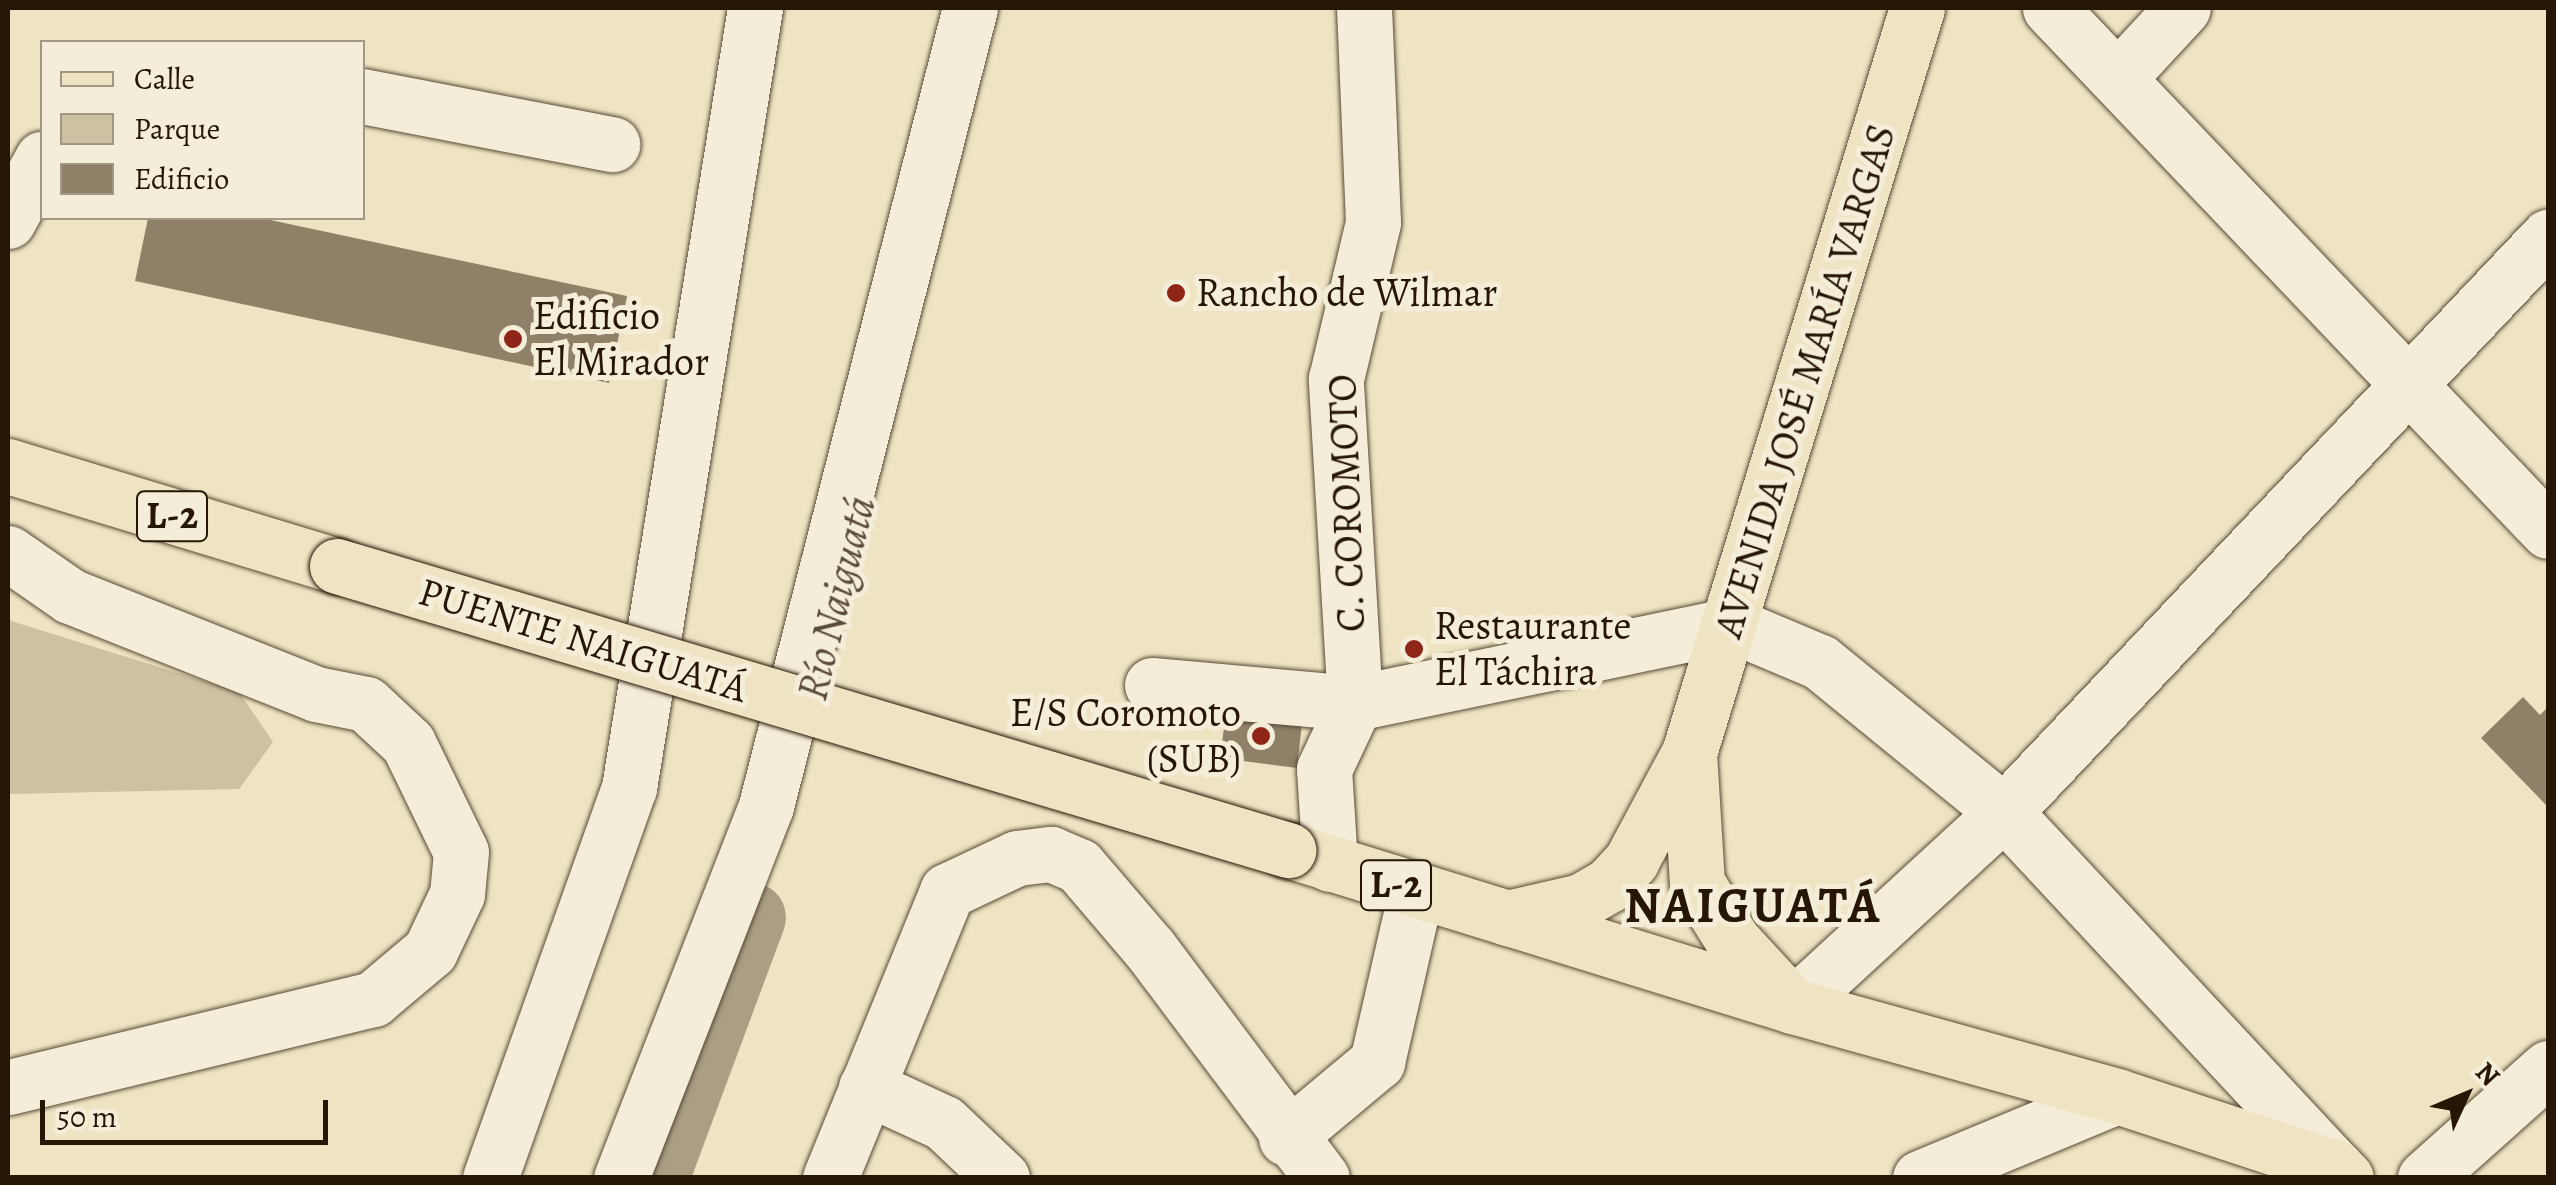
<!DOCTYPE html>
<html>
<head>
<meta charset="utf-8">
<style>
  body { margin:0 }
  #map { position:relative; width:2556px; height:1185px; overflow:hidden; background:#eee4c3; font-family:Alegreya,serif }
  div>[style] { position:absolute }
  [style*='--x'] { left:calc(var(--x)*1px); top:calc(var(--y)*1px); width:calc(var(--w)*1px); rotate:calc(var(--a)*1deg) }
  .green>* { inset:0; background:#ccc1a3 }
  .river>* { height:70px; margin:-35px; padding:0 35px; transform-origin:35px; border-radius:35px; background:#aa9e83 }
  .building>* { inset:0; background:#8e8168 }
  .roads { filter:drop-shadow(0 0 2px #574a35) drop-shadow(0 0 2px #574a35) }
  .minor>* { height:55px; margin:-27.5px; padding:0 27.5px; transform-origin:27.5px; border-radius:27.5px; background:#f4edd8 }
  .major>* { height:55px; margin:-27.5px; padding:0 27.5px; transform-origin:27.5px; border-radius:27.5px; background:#eee4c3 }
  .bridges { filter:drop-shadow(0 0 2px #251606) drop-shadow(0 0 2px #251606) }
  .major-bridge>* { height:55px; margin:-27.5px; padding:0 27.5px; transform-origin:27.5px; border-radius:27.5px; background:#eee4c3 }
  .dots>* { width:28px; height:28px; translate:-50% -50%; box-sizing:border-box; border:5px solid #f4edd8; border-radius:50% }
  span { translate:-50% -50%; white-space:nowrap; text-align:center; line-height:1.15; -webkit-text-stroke:10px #f4edd8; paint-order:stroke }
  .shield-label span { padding:2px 8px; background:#f4edd8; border:2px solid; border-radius:8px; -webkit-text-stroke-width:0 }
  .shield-label { font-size:38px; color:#251606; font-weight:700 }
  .poi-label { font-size:40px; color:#251606 }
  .left { translate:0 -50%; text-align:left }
  .right { translate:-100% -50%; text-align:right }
  .street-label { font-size:40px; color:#251606 }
  .water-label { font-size:42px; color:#5a4c38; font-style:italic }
  .district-label { font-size:50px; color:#251606; font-weight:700; letter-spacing:2.5px }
  .frame { position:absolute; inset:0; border:10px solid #251606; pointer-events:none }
  .legend { position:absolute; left:40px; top:40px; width:325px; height:180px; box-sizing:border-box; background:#f4edd8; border:2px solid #a19784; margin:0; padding:12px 18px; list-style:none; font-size:30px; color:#251606 }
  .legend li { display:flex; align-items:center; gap:20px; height:50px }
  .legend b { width:50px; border:2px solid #a19784 }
  .north { position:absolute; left:2416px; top:1045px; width:100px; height:100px; -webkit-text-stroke:8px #f4edd8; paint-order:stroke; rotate:46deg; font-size:28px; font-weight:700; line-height:40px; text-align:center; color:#251606 }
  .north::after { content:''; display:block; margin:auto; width:35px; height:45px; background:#251606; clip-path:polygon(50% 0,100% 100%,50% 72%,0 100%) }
  .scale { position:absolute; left:40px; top:1100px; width:288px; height:45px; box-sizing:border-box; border:5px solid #251606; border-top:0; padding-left:12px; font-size:30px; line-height:35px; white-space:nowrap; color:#251606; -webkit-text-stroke:8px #f4edd8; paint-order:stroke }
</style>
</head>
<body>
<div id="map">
  <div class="green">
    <div style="clip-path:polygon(8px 620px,239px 692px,273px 742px,239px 789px,8px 794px)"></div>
  </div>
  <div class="river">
    <div style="--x:654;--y:1178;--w:278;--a:-69.6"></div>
  </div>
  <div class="building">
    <div style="clip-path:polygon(148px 218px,261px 218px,627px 296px,609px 383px,135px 281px)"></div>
    <div style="clip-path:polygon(2523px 697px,2540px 715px,2548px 707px,2548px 807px,2481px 738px)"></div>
    <div style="clip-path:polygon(1226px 713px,1302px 723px,1297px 768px,1220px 758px)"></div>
  </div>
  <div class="roads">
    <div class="minor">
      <div style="--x:2050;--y:8;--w:722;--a:46.4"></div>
      <div style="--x:2119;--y:77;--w:94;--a:-47.2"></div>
      <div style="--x:362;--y:96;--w:255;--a:10.9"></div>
      <div style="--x:8;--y:221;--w:71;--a:-61.3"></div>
      <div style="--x:8;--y:553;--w:75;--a:34.7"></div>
      <div style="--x:70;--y:596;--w:265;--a:21.7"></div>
      <div style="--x:316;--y:694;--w:51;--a:11.3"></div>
      <div style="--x:366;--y:704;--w:57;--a:42.9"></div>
      <div style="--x:408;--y:743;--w:121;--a:64.1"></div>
      <div style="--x:461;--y:852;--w:42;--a:95.4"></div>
      <div style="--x:457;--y:894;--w:63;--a:115.3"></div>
      <div style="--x:430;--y:951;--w:75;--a:139.9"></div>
      <div style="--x:373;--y:999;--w:375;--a:166.4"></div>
      <div style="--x:1152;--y:685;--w:204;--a:5.1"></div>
      <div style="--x:1355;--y:703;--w:385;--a:-11.7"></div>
      <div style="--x:1732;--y:625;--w:95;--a:22.8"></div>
      <div style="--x:1820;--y:662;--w:237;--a:39.2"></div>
      <div style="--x:2004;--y:812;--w:487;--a:47"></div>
      <div style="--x:1330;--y:864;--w:95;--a:-93.6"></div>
      <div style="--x:1324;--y:769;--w:73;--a:-64.8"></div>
      <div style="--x:1355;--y:703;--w:325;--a:-93.4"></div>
      <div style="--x:1336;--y:379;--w:161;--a:-76.7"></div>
      <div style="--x:1373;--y:222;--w:214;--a:-92.4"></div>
      <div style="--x:1793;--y:1006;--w:287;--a:-42.6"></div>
      <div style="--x:2004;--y:812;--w:792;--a:-46.59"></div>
      <div style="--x:866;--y:1087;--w:86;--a:24.8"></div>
      <div style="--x:944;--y:1123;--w:80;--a:43.5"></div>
      <div style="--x:1286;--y:1138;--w:119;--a:-39.9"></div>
      <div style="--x:1377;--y:1062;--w:174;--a:-77.1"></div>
      <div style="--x:490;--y:1178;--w:414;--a:-70.4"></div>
      <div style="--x:629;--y:788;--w:790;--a:-80.82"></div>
      <div style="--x:621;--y:1178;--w:399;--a:-68.7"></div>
      <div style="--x:766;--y:806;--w:824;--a:-75.66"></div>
      <div style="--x:830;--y:1178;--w:310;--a:-67.8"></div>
      <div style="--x:947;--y:891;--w:77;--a:-25.2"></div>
      <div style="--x:1017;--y:858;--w:34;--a:-7"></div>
      <div style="--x:1051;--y:854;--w:30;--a:23"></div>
      <div style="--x:1079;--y:866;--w:109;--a:49.5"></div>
      <div style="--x:1150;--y:949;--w:286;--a:53.1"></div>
      <div style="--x:1920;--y:1178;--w:213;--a:-22.6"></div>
      <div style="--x:2425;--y:1178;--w:165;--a:-41.8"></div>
    </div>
    <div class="major">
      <div style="--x:8;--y:466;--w:344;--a:16.9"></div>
      <div style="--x:1689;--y:753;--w:130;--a:86.5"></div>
      <div style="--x:1697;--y:883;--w:68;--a:58.2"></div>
      <div style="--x:1733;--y:941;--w:88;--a:47.3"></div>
      <div style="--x:1288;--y:850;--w:529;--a:17.17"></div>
      <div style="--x:1793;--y:1006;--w:336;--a:15.5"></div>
      <div style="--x:2117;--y:1096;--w:231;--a:18.2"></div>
      <div style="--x:2336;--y:1168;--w:14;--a:45"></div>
      <div style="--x:1507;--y:918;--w:76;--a:-12.9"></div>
      <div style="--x:1581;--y:901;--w:32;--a:-30"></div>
      <div style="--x:1609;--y:885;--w:33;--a:-47"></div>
      <div style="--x:1631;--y:861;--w:123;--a:-61.8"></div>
      <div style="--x:1689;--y:753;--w:779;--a:-72.98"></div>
    </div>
  </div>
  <div class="bridges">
    <div class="major-bridge">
      <div style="--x:337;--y:566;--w:993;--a:16.63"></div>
    </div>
  </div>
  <div class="dots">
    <div style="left:1176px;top:293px;background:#8f2418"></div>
    <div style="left:513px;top:339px;background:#8f2418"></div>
    <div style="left:1414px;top:649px;background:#8f2418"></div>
    <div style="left:1261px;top:736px;background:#8f2418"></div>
  </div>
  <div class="shield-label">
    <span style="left:172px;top:516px">L-2</span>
    <span style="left:1396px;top:885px">L-2</span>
  </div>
  <div class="poi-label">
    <span class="left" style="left:1196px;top:293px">Rancho de Wilmar</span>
    <span class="left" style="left:533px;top:339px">Edificio<br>El Mirador</span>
    <span class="left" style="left:1434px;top:649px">Restaurante<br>El Táchira</span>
    <span class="right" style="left:1241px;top:736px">E/S Coromoto<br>(SUB)</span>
  </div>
  <div class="street-label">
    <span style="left:1805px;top:381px;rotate:-73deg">AVENIDA JOSÉ MARÍA VARGAS</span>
    <span style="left:1347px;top:503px;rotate:-92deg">C. COROMOTO</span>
    <span style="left:583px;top:640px;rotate:17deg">PUENTE NAIGUATÁ</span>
  </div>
  <div class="water-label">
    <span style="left:836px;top:598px;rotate:-76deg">Río Naiguatá</span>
  </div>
  <div class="district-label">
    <span style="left:1753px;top:906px">NAIGUATÁ</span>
  </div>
  <div class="frame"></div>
  <ul class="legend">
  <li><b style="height:12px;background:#eee4c3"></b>Calle</li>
  <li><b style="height:28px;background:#ccc1a3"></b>Parque</li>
  <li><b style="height:28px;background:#8e8168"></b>Edificio</li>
  </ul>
  <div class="north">N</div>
  <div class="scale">50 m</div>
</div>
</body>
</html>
